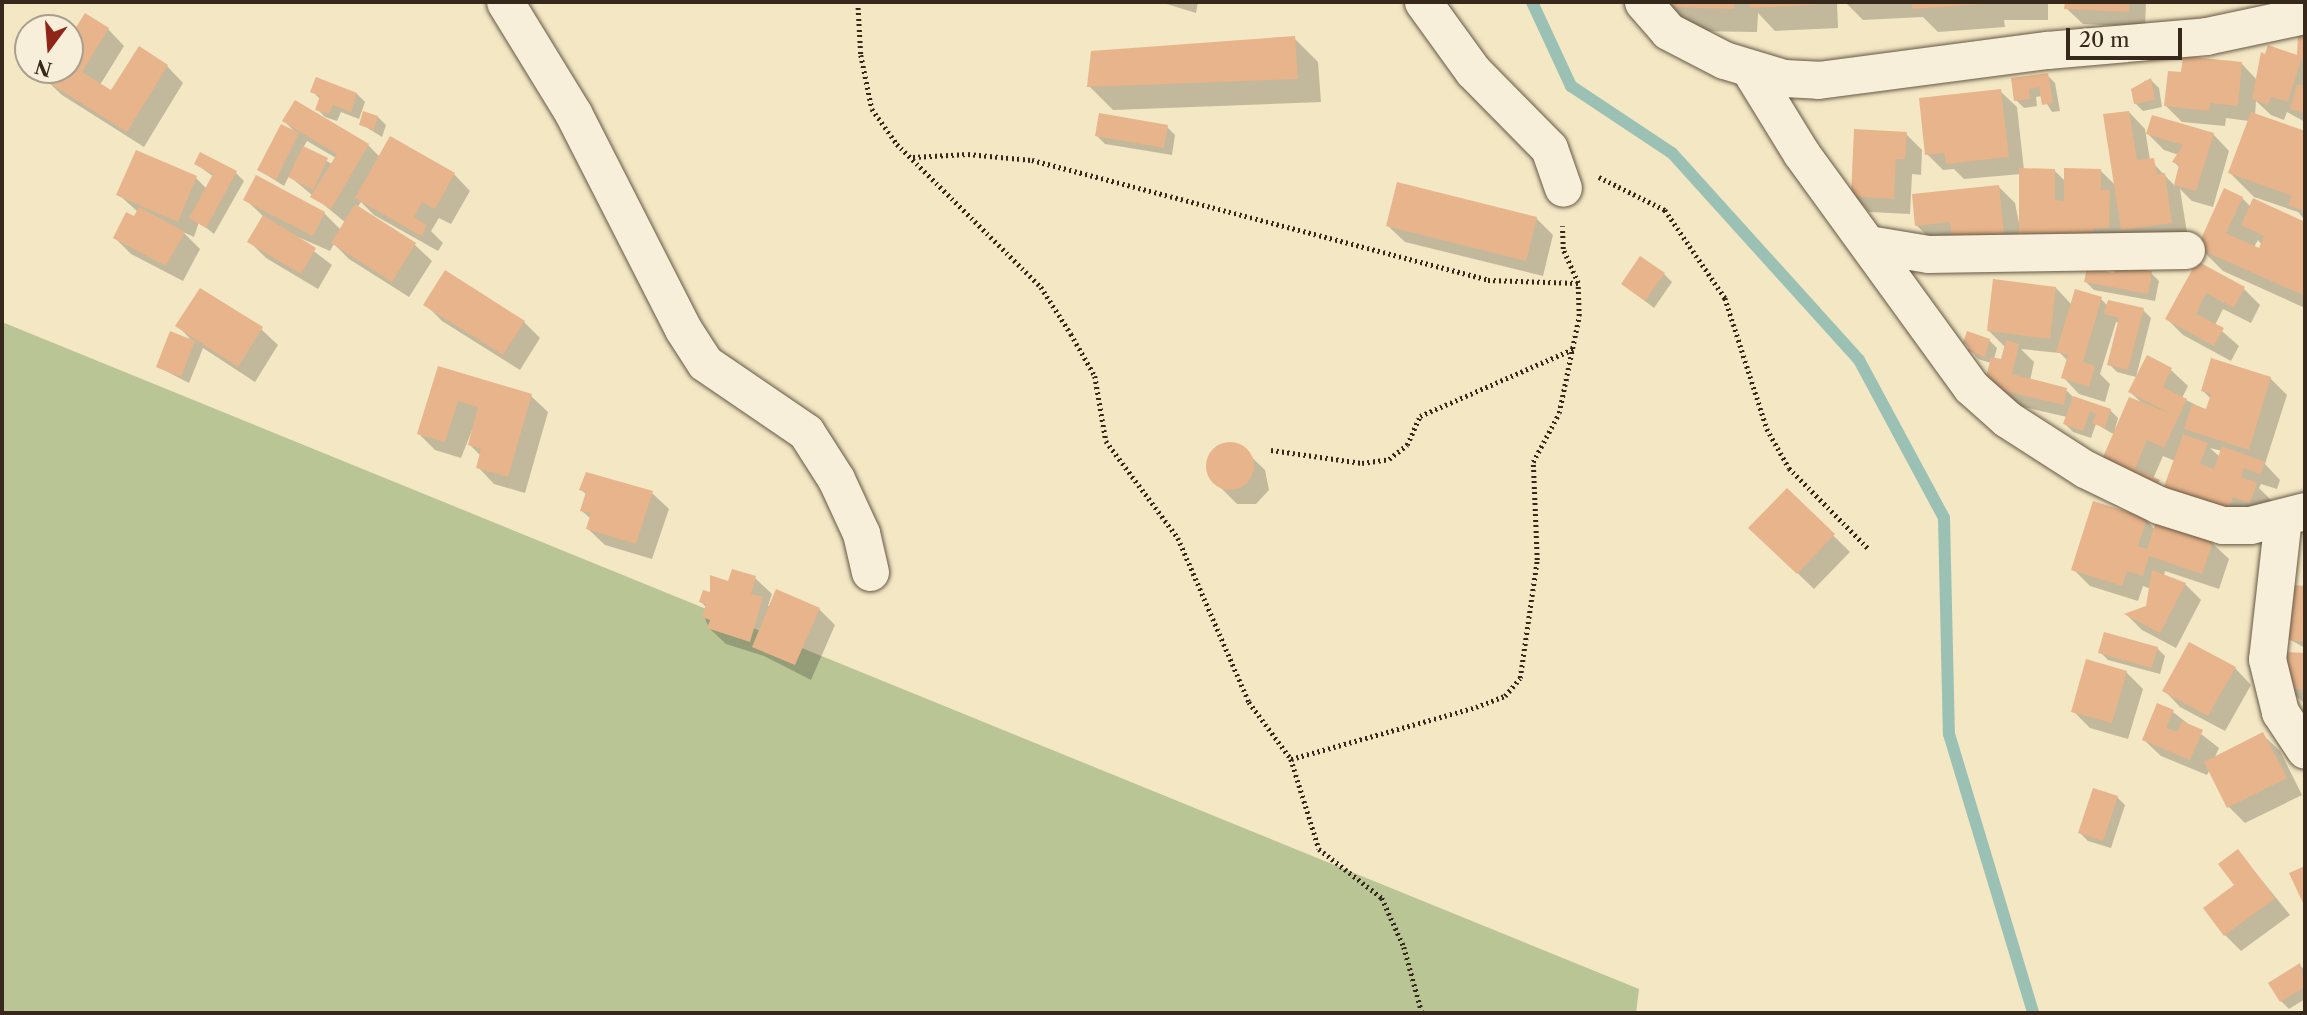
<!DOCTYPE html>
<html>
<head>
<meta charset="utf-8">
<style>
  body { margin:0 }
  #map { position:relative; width:2307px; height:1015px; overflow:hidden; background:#f3e7c4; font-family:"Libre Caslon Text",serif }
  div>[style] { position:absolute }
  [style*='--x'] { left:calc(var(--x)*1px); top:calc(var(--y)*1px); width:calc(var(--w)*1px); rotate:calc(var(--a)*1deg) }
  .green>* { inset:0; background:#b9c595 }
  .shadow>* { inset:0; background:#0003 }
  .stream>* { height:12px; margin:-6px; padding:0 6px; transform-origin:6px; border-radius:6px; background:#9bc0b4 }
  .building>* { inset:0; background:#e7b48b }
  .round { border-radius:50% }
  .path>* { height:4.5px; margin-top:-2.25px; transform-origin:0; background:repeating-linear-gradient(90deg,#36281a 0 2px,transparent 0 5.5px) }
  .roads { filter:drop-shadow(0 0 2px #655844) drop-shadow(0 0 2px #655844) }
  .street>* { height:37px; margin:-18.5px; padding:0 18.5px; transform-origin:18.5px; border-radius:18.5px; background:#f7efd9 }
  span { translate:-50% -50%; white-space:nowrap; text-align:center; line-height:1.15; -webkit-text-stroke:6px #f7efd9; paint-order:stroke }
  .frame { position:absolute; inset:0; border:4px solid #36281a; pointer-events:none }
  .north { position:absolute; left:14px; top:14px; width:70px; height:70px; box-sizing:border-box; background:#f7efd9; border:2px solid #aa9f8d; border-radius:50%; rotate:196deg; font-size:19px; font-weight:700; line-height:28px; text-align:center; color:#36281a }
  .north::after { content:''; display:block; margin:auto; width:24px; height:32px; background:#8f2418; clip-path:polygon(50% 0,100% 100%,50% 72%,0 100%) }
  .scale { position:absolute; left:2066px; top:28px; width:116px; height:32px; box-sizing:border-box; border:4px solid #36281a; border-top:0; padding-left:9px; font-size:21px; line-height:24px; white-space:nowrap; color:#36281a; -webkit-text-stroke:5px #f7efd9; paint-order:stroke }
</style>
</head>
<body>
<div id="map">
  <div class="green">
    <div style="clip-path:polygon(2px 322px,1639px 989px,1636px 1013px,2px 1013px)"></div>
  </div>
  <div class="shadow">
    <div style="clip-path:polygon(1160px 2px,1198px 2px,1196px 13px)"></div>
    <div style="clip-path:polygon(1665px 2px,1837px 2px,1838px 28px,1775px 31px,1758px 13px,1757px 32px,1689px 31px)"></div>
    <div style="clip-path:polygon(1845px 2px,2048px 2px,2048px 20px,2004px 20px,2005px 27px,1938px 32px,1923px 17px,1863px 20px)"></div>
    <div style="clip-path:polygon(2067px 2px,2146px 2px,2145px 27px,2083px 24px,2066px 8px)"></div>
    <div style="clip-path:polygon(108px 29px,124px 46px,100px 85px,111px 93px,167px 66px,183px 83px,144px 147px,62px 95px,45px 79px,51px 70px,70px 70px,70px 40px)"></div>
    <div style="clip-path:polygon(2300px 37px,2305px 37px,2305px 122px,2287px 112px,2284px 120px,2271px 115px,2256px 101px,2255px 115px,2305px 133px,2305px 220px,2298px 212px,2254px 197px,2230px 173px,2249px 121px,2226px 118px,2225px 126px,2182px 122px,2165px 105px,2182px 74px,2242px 64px,2257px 80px,2298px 57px)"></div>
    <div style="clip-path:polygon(1294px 38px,1318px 62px,1321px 102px,1113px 110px,1089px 86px)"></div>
    <div style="clip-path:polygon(2047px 75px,2055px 83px,2060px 111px,2052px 112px,2042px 96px,2036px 97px,2037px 106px,2024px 108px,2016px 100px,2013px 79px)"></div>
    <div style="clip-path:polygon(2151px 80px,2159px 88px,2162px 107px,2143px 111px,2135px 103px,2145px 87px,2144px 81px)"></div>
    <div style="clip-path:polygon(312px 91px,357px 94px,365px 102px,359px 119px,341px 112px,337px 121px,325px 117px,317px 109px,321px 100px)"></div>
    <div style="clip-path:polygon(2000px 91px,2017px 107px,2024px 170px,2054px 170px,2066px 182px,2100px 170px,2116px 186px,2129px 112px,2145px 129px,2150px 160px,2175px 186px,2180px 168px,2174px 162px,2179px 155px,2164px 150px,2148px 134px,2213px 134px,2229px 151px,2213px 207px,2192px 201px,2180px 189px,2188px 239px,2037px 252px,2018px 233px,2021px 261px,1933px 241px,1916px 225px,1999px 187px,2015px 203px,2021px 233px,2021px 174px,1964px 179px,1954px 169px,1943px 170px,1927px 154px)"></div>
    <div style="clip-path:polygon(378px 117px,386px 125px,382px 137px,361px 124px)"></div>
    <div style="clip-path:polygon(evenodd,284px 121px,368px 145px,380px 157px,454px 174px,470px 191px,451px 224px,439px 218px,431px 231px,443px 243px,438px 251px,374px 215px,361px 202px,357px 208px,415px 245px,432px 261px,409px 297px,349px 259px,334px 244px,330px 251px,291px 234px,332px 265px,318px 289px,266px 258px,249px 241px,264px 217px,245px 199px,324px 213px,341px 230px,346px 223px,289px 176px,284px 186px,259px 170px,295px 132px,284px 121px,307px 141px,336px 158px,332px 164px,303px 148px,307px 141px)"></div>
    <div style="clip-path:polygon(1167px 127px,1175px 135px,1172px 155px,1105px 144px,1097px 136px)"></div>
    <div style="clip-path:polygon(1906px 134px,1922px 150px,1921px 175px,1912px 174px,1910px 214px,1869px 212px,1853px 195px)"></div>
    <div style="clip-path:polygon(137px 152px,196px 178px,207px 189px,214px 177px,196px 164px,236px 173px,244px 181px,214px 234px,199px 222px,194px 237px,183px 232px,200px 249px,183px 281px,131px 254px,115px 238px,138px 212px,118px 194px)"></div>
    <div style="clip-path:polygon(evenodd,2242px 198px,2251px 207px,2254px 201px,2305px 224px,2305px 308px,2223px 271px,2199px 247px,2242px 198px,2258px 240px,2262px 245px,2260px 250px,2254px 247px,2258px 240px)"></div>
    <div style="clip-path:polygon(1536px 218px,1553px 235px,1543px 276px,1405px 242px,1388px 226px)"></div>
    <div style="clip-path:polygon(2197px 264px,2244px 289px,2260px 305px,2251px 323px,2223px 309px,2215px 325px,2239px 346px,2231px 361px,2183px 335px,2167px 319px)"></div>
    <div style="clip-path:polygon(2151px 273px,2159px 281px,2155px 301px,2094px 290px,2086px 282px)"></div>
    <div style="clip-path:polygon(1664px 274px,1672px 282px,1654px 308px,1623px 284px)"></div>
    <div style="clip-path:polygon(evenodd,2056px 288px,2072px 305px,2101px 299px,2108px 306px,2143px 310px,2151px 318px,2136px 377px,2117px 372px,2109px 364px,2120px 323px,2116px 322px,2100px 374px,2110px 384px,2105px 402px,2079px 394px,2063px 377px,2068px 361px,2060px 353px,2021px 349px,2034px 362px,2030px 381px,2066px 390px,2075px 399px,2110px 410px,2118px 418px,2115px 429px,2143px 404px,2130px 392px,2147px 357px,2171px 370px,2188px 386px,2182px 398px,2208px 411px,2211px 399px,2203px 391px,2270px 378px,2287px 395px,2265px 464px,2280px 480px,2277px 489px,2261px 484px,2259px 488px,2272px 501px,2242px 533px,2115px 487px,2115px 435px,2096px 424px,2091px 438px,2073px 432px,2065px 424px,2067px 417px,2002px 402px,1991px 363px,1978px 359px,1965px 343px,1989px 340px,1997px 348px,1994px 359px,2003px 361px,2006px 348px,1988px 330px,2056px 288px,2210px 448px,2222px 451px,2220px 457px,2210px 448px,2056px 288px,2163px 456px,2175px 461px,2166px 488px,2153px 479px,2163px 456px)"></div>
    <div style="clip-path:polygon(425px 304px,524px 322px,540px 338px,520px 370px,442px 321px)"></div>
    <div style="clip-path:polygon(178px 326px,261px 329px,278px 345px,255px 382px,203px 348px,189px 383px,158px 367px,171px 334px,194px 343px)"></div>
    <div style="clip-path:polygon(439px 369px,531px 396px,548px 412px,525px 493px,494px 484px,478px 467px,481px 456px,470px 445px,477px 418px,461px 458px,435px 450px,419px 434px)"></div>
    <div style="clip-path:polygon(1221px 446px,1240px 446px,1265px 470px,1269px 490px,1256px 504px,1237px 504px,1212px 479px,1208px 460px)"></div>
    <div style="clip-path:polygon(581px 490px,652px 493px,669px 509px,652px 559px,605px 545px,588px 529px,591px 519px,582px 511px,587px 495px)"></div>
    <div style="clip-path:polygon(1787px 490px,1850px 552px,1814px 589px,1767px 544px)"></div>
    <div style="clip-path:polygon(2146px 520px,2155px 530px,2212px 543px,2229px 559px,2219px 589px,2165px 571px,2164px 576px,2185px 584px,2201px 600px,2176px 648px,2142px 630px,2127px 615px,2148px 607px,2151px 589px,2143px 586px,2138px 601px,2090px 586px,2073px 569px)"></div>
    <div style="clip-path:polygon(755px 578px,772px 594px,768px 606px,819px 609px,835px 625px,811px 680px,764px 656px,726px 644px,709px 628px,704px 616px,706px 607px,701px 602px,729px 583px)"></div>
    <div style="clip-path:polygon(2294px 587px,2305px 588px,2305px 648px,2289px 639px)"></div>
    <div style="clip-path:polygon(2157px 648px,2165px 656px,2160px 674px,2108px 660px,2100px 652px)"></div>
    <div style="clip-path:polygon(2289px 654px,2305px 655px,2305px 704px,2286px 687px)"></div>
    <div style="clip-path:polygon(2235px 668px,2251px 685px,2225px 731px,2180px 707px,2164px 690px)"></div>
    <div style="clip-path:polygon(2126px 672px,2143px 689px,2128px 739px,2090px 728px,2073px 711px)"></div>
    <div style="clip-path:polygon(2173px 712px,2219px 748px,2214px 759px,2263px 735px,2280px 751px,2302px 795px,2245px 823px,2229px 807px,2210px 769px,2207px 775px,2161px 756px,2144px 740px)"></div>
    <div style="clip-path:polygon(2117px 797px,2125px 805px,2111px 848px,2088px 841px,2080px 833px)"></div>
    <div style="clip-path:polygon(2238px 851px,2290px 915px,2241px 951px,2225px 935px,2237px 886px)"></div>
    <div style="clip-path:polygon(2300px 965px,2305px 971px,2305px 999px,2289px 1009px,2281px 1001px)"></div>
  </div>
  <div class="stream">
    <div style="--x:1532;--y:2;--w:93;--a:65.1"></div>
    <div style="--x:1571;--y:86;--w:121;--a:33.6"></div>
    <div style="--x:1672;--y:153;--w:279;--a:47.9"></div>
    <div style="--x:1859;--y:360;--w:179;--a:61.7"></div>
    <div style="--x:1944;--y:518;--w:216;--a:88.7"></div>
    <div style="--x:1949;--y:734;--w:291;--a:73.2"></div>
  </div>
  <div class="building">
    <div style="clip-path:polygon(1663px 2px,1734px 2px,1734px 9px,1663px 7px)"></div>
    <div style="clip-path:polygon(1749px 2px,1815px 2px,1815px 5px,1750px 8px)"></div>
    <div style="clip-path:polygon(1912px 2px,1985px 2px,1985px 4px,1912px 9px)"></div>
    <div style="clip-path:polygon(2065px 2px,2129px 2px,2129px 12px,2064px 9px)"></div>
    <div style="clip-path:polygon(85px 13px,109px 28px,82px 72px,111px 90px,139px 46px,168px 65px,127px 132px,43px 79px,49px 70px,70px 70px,70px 37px)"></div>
    <div style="clip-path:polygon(2298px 35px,2305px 35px,2305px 61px,2301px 60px,2288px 102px,2271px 97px,2268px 105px,2252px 99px,2261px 52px,2265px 54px,2268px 45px,2297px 55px)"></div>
    <div style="clip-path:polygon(1295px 36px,1298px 79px,1087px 87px,1091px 51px)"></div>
    <div style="clip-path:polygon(2183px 56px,2242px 62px,2238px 106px,2210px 103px,2209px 111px,2164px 106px,2168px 71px,2181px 72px)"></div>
    <div style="clip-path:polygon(2048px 73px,2053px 103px,2042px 105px,2039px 87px,2029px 89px,2030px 99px,2014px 101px,2011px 78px)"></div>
    <div style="clip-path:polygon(316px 77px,357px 93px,351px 112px,333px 105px,329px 114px,315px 110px,320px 96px,310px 92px)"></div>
    <div style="clip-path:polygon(2151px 78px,2155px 100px,2134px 104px,2131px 89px)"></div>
    <div style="clip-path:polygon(2297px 84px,2305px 86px,2305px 113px,2290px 109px)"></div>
    <div style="clip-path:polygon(2001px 89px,2009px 157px,1946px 164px,1944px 153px,1925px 155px,1919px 98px)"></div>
    <div style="clip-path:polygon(295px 100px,369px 144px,331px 209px,310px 197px,337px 154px,282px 121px)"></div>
    <div style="clip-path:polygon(363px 111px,378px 116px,374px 130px,359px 125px)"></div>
    <div style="clip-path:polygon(2129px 111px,2137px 160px,2154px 158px,2157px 174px,2165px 173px,2172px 223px,2121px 230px,2103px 114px)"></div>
    <div style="clip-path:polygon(2251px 112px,2305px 131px,2305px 211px,2288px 205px,2292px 196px,2228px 173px)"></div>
    <div style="clip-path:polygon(1099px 113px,1168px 125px,1164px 148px,1095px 136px)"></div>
    <div style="clip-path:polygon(2152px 115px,2214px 133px,2196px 191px,2174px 185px,2179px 165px,2172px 162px,2183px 145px,2146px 134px)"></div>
    <div style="clip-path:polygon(281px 124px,299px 133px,276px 180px,257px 170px)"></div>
    <div style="clip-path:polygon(1854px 129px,1907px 132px,1905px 159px,1896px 159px,1894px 199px,1851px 196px)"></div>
    <div style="clip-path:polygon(390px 136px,455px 173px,435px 209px,422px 202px,414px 217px,427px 225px,421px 236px,355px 198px)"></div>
    <div style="clip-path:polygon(303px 146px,328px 158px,313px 190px,288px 177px)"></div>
    <div style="clip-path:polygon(136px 150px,197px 176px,178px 222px,116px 195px)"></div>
    <div style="clip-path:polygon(200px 152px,237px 171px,206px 228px,189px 218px,213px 174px,194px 164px)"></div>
    <div style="clip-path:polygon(2019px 168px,2055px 169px,2055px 200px,2064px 201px,2064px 168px,2101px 169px,2101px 190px,2110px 190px,2109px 228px,2094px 228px,2094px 249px,2019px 236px)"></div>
    <div style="clip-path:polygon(256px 175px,325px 212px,313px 236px,243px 200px)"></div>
    <div style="clip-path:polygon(1397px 182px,1537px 217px,1526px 261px,1386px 226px)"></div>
    <div style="clip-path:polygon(1999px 185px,2005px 245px,1953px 250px,1950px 222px,1915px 226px,1912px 194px)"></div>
    <div style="clip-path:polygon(2224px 188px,2243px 197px,2226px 233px,2259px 248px,2264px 236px,2241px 225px,2253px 198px,2305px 222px,2305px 296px,2197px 248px)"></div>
    <div style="clip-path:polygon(355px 204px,416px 243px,392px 282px,331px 243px)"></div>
    <div style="clip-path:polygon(139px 207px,185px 232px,166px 266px,113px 238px,126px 212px,134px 216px)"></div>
    <div style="clip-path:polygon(263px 215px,316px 248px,301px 274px,247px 242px)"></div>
    <div style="clip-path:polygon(1640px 256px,1665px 273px,1645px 301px,1621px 284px)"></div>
    <div style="clip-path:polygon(2197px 261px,2245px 287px,2234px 308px,2206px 293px,2196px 314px,2224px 328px,2214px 346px,2165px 319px)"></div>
    <div style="clip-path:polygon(2115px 265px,2152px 271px,2148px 294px,2084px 282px,2087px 268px,2114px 273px)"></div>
    <div style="clip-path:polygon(445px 270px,525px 321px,503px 355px,423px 305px)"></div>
    <div style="clip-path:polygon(1993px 279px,2056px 287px,2050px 339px,1987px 331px)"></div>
    <div style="clip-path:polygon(200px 288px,263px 327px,238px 367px,175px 326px)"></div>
    <div style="clip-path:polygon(2075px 289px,2102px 297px,2083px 362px,2095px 366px,2089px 387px,2061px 378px,2068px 355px,2056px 352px)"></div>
    <div style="clip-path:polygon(2108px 300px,2144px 308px,2128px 370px,2107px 365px,2119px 318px,2104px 314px)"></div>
    <div style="clip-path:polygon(170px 331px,195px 341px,181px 377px,156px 367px)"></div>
    <div style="clip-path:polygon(1967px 331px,1990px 339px,1985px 357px,1968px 351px,1969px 345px,1963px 343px)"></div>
    <div style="clip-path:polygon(2006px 340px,2019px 344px,2012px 374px,2067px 388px,2064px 405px,1984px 386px,1991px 357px,2001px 359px)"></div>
    <div style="clip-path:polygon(2147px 355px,2172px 368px,2163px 387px,2187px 399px,2164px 448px,2147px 440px,2135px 469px,2160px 480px,2153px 495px,2097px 471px,2129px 397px,2172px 414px,2128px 392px)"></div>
    <div style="clip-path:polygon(2211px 358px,2271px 377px,2249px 450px,2184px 429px,2192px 404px,2206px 409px,2211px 394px,2201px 391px)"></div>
    <div style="clip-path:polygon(438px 366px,532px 394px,508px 477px,476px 468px,481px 449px,468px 445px,478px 407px,458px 401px,445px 442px,417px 434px)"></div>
    <div style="clip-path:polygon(2073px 396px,2111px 409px,2105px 428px,2092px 423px,2096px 414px,2090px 411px,2083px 431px,2063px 424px)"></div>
    <div style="clip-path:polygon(2183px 434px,2208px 443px,2200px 464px,2214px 469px,2222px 446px,2265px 462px,2260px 474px,2244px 468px,2241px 477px,2257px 483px,2250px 503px,2233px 497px,2225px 518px,2161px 495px)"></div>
    <div class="round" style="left:1206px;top:442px;width:48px;height:48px"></div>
    <div style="clip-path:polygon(586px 472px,653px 491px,636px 544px,586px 529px,591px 513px,580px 511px,586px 492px,579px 490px)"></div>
    <div style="clip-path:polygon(1787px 488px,1835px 534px,1797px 574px,1748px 528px)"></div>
    <div style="clip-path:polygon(2093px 501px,2147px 518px,2138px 546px,2147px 549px,2156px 522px,2213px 541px,2202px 574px,2149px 556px,2143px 576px,2127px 571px,2122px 586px,2071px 570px)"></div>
    <div style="clip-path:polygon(732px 569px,756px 576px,751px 594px,763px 597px,750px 642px,707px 628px,710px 620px,702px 617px,706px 604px,699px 602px,703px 590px,710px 592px,710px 575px,728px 581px)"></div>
    <div style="clip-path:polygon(2152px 570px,2186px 583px,2160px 633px,2124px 614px,2146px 606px)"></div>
    <div style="clip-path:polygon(2293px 585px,2305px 586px,2305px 642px,2287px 640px)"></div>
    <div style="clip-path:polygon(776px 589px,820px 608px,795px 665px,752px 647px)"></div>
    <div style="clip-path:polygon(2104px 632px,2158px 647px,2152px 668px,2098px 653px)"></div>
    <div style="clip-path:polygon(2189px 642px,2236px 667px,2208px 716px,2162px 691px)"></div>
    <div style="clip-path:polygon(2287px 652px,2305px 653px,2305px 690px,2284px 688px)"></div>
    <div style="clip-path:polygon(2086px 659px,2127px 671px,2112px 723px,2071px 712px)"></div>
    <div style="clip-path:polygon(2157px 703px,2174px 710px,2166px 728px,2177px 732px,2182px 721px,2203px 730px,2190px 760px,2142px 740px)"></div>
    <div style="clip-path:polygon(2263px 732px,2287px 778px,2227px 808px,2204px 762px)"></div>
    <div style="clip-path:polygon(2093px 788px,2118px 796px,2103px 841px,2078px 833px)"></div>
    <div style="clip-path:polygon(2238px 849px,2275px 898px,2224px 936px,2203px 908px,2234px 885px,2218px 864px)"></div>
    <div style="clip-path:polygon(2305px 866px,2305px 902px,2303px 903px,2289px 873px)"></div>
    <div style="clip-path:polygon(2300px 963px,2305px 987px,2280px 1002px,2268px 983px)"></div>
  </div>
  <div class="path">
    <div style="--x:858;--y:2;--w:53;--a:86.8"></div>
    <div style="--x:861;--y:55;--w:55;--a:78.5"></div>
    <div style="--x:872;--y:109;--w:43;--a:54.5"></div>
    <div style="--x:897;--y:144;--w:203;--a:44.8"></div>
    <div style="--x:1041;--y:287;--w:56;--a:57.4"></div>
    <div style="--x:1071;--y:334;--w:48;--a:60.3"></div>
    <div style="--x:1095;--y:376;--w:66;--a:80.4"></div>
    <div style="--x:1106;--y:441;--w:121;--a:53.4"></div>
    <div style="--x:1178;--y:538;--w:179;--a:66.6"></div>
    <div style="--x:1249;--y:702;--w:71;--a:53.6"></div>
    <div style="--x:1291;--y:759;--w:94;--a:72.7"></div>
    <div style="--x:1319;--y:849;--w:80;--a:37.9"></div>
    <div style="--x:1382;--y:898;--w:54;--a:65.8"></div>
    <div style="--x:1404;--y:947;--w:68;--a:74.7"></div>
    <div style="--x:913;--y:157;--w:55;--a:-3.1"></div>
    <div style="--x:968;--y:154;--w:64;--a:5.4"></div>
    <div style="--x:1032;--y:160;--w:472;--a:14.7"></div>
    <div style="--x:1488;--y:280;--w:90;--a:1.9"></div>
    <div style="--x:1599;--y:177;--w:74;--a:26.6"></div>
    <div style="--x:1665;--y:210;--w:107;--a:55.7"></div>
    <div style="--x:1725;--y:298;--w:138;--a:72.2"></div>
    <div style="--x:1767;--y:429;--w:45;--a:60.6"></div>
    <div style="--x:1789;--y:468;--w:112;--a:45.4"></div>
    <div style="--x:1271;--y:450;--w:92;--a:8.1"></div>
    <div style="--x:1362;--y:463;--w:27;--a:-8"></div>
    <div style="--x:1389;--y:459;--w:23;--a:-38"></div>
    <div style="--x:1407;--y:445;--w:32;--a:-66"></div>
    <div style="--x:1420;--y:416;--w:167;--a:-23.6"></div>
    <div style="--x:1291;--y:759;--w:192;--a:-15.7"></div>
    <div style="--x:1476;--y:707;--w:31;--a:-21"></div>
    <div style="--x:1505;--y:696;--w:23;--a:-50"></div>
    <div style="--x:1520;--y:678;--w:119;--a:-81.8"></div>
    <div style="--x:1537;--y:560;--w:98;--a:-92.3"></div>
    <div style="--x:1533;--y:462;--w:55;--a:-62"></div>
    <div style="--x:1559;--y:413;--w:99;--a:-78.3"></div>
    <div style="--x:1579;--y:316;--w:33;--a:-92"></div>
    <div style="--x:1578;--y:283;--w:37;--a:-114"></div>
    <div style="--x:1563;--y:249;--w:23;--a:-92"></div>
  </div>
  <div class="roads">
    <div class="street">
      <div style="--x:505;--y:2;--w:130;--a:58.5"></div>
      <div style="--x:573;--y:113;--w:242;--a:63"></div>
      <div style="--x:683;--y:329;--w:40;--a:57.1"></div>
      <div style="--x:705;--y:363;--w:122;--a:34.3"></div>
      <div style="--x:806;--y:432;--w:56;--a:57.4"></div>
      <div style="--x:836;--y:479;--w:60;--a:65.2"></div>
      <div style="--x:861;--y:533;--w:40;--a:77"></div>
      <div style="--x:1423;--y:2;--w:85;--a:54.1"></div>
      <div style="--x:1473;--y:71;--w:108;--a:45.4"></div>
      <div style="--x:1549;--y:148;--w:42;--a:70.7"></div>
      <div style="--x:1643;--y:2;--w:38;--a:49"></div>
      <div style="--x:1668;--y:31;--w:63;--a:27.4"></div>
      <div style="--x:1724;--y:60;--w:63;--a:16.7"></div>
      <div style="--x:1784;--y:78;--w:34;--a:3"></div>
      <div style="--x:1818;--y:80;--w:231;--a:-7.5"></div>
      <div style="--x:2047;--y:50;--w:160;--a:-5"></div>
      <div style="--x:2206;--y:36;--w:101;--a:-12"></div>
      <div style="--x:1750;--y:70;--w:97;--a:58.4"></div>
      <div style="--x:1801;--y:153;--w:289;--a:54"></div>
      <div style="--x:1971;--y:387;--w:48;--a:41.6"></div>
      <div style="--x:2007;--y:419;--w:93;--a:32.7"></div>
      <div style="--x:2085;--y:469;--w:82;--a:25.9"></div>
      <div style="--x:2159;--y:505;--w:66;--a:17.6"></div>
      <div style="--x:2222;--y:525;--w:28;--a:0"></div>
      <div style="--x:2250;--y:525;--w:57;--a:-14.3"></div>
      <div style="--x:1868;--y:244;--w:61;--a:9.5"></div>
      <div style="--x:1928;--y:254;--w:258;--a:-0.9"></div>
      <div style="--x:2283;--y:517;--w:143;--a:96.4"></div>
      <div style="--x:2267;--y:659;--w:55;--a:76.2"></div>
      <div style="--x:2280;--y:712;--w:45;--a:56.7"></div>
    </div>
  </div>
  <div class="frame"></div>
  <div class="north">N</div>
  <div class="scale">20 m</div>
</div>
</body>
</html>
